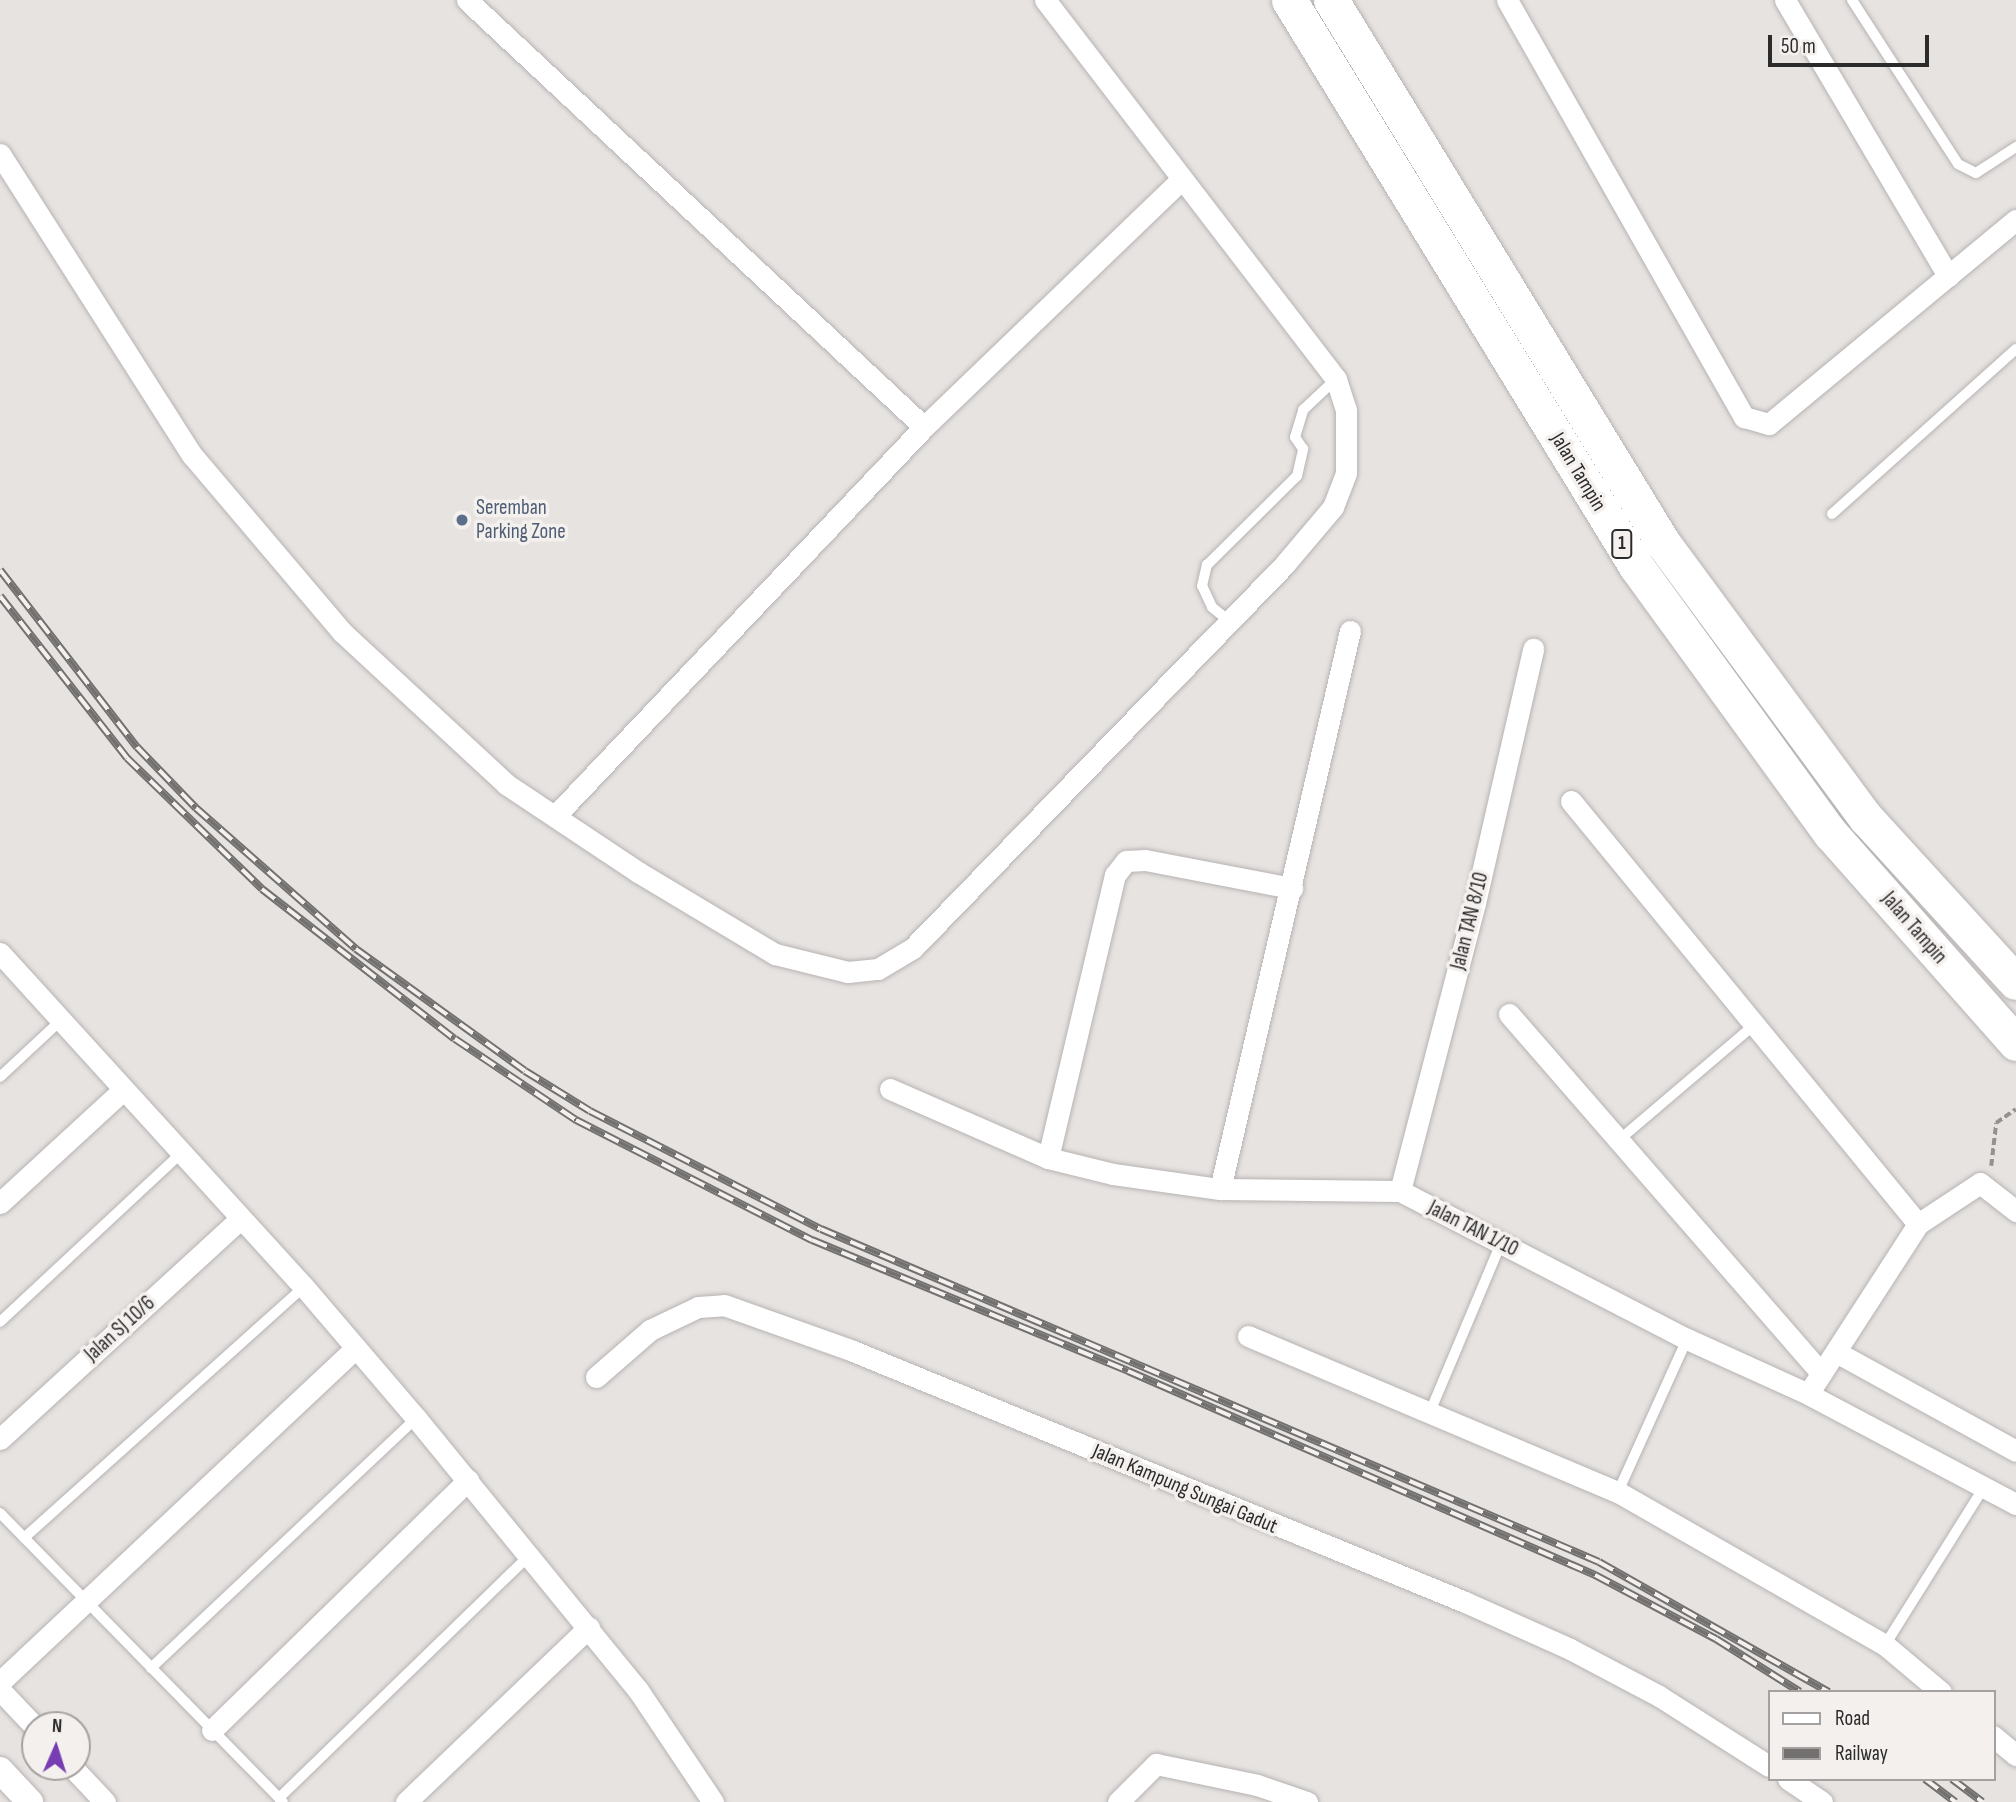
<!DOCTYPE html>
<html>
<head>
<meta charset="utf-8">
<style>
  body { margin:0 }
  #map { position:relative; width:2016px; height:1802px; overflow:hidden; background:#e6e3e1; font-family:"Sofia Sans Condensed",sans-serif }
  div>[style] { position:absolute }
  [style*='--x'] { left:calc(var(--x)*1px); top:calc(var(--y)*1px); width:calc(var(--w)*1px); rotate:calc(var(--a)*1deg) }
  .path>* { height:3.5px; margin-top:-1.75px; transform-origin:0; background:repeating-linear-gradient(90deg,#949291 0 7px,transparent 0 10.5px) }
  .roads { filter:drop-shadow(0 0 2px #b7b3b2) drop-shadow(0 0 2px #b7b3b2) }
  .service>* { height:10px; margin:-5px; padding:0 5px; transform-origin:5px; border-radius:5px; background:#fff }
  .minor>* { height:21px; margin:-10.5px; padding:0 10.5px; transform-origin:10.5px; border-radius:10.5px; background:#fff }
  .tertiary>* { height:26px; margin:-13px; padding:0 13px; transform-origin:13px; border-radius:13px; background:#fff }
  .trunk>* { height:35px; margin:-17.5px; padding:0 17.5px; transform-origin:17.5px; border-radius:17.5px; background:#fff }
  .rail>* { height:8px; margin-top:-4px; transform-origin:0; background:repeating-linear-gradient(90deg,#f4f0ee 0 16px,#737170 0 32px); box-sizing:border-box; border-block:2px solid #737170 }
  .dots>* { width:19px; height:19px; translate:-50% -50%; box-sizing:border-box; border:4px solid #f4f0ee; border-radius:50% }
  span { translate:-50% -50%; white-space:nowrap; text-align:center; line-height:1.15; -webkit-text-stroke:7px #f4f0ee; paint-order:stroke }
  .shield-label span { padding:2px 5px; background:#f4f0ee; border:2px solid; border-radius:5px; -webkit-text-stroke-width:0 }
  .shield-label { font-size:19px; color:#2c2b2b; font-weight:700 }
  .street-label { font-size:21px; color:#2c2b2b }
  .service-label { font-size:21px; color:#4e5e75 }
  .left { translate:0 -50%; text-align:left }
  .legend { position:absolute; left:1768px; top:1690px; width:228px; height:91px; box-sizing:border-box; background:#f4f0ee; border:2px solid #a4a1a0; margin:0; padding:9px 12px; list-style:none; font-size:21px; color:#2c2b2b }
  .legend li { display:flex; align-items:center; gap:14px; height:35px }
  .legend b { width:35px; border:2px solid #a4a1a0 }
  .north { position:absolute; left:21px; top:1711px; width:70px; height:70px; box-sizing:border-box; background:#f4f0ee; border:2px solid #a4a1a0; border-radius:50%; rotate:3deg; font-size:19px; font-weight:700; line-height:28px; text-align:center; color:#2c2b2b }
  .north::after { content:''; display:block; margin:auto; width:24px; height:32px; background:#773db3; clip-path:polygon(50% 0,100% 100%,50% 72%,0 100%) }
  .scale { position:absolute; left:1768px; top:35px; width:161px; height:32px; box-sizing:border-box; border:4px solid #2c2b2b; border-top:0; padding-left:9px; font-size:21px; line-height:24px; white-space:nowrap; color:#2c2b2b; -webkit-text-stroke:5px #f4f0ee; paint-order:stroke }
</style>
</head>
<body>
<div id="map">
  <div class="path">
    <div style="--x:1991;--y:1166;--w:43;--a:-83.4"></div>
    <div style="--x:1996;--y:1123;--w:24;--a:-35"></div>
  </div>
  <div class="roads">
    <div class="service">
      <div style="--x:1852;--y:0;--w:195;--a:57.1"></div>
      <div style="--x:1958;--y:164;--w:20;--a:27"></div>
      <div style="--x:1976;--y:173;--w:48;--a:-33"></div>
      <div style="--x:1832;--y:514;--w:247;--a:-41.9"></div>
      <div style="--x:1229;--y:621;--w:22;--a:-141"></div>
      <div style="--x:1212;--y:607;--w:23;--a:-115"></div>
      <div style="--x:1202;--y:586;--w:22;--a:-77"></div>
      <div style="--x:1207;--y:565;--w:127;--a:-44.7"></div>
      <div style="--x:1297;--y:476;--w:28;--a:-77"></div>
      <div style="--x:1303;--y:449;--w:14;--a:-124"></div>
      <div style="--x:1295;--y:437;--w:28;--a:-73"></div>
      <div style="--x:1303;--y:410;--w:45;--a:-43.2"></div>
      <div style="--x:0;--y:1077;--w:81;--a:-43"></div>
      <div style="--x:1619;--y:1140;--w:177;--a:-40.4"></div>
      <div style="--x:0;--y:1322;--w:246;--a:-43"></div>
      <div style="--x:1430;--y:1412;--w:183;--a:-67.2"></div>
      <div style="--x:1618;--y:1492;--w:168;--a:-65.7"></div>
      <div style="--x:0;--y:1513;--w:404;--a:45.6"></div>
      <div style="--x:24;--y:1538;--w:376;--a:-41.9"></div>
      <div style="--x:1885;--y:1645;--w:186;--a:-57.9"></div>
      <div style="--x:151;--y:1668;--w:364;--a:-43.3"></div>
      <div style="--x:279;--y:1798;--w:348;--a:-44.1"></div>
    </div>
    <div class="minor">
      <div style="--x:467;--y:0;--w:625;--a:43.06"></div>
      <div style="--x:1507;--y:0;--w:480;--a:60.4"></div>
      <div style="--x:1744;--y:417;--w:26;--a:16"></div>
      <div style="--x:1769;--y:424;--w:320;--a:-39.6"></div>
      <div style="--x:1785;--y:0;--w:321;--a:59.4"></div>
      <div style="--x:0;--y:154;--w:357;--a:57.5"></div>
      <div style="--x:192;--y:455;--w:232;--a:49.7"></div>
      <div style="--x:342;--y:632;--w:224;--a:42.8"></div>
      <div style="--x:506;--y:784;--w:159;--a:33.7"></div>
      <div style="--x:638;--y:872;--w:160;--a:30.9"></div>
      <div style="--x:775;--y:954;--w:75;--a:13.9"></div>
      <div style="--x:848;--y:972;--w:30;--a:-6"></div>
      <div style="--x:878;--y:969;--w:41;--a:-31"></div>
      <div style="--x:913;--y:948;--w:533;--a:-45.91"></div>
      <div style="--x:1284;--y:565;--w:76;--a:-49.8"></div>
      <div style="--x:1333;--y:507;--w:36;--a:-69"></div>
      <div style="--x:1346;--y:473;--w:63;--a:-90"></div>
      <div style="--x:1346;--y:410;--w:33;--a:-108"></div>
      <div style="--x:1336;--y:379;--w:478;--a:-127.5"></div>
      <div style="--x:1571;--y:801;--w:547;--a:50.64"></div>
      <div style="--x:1918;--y:1224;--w:202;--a:122.9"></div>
      <div style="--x:555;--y:816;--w:536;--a:-46.51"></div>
      <div style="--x:924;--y:427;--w:355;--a:-43.9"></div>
      <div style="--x:0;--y:953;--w:452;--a:47.7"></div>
      <div style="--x:304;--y:1287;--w:172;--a:49.5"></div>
      <div style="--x:416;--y:1418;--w:351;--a:50.8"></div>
      <div style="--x:638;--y:1690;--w:135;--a:56.2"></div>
      <div style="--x:1509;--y:1014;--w:476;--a:49"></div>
      <div style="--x:890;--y:1089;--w:172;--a:23.6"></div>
      <div style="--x:1048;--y:1158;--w:67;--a:13.8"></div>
      <div style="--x:1113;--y:1174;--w:108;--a:8"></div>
      <div style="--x:1220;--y:1189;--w:180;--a:0.6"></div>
      <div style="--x:1400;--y:1191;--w:323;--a:27.3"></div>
      <div style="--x:1687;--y:1339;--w:133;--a:24.4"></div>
      <div style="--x:1808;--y:1394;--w:235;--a:27.9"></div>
      <div style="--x:1048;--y:1158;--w:291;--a:-76.7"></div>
      <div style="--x:1115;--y:875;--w:18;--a:-52"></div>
      <div style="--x:1126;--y:861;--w:19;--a:-3"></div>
      <div style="--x:1145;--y:860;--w:150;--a:10.8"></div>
      <div style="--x:1220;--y:1189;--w:573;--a:-76.89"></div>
      <div style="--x:1400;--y:1191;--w:298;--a:-75.4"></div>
      <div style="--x:1475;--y:903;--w:261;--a:-77.1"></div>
      <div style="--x:0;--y:1203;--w:167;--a:-42.6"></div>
      <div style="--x:1918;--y:1224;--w:74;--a:-33.5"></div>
      <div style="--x:1980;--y:1183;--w:46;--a:37.9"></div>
      <div style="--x:1248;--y:1336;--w:402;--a:22.9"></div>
      <div style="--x:1618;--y:1492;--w:308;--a:29.8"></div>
      <div style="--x:1885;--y:1645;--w:73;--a:40"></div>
      <div style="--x:1836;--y:1352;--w:205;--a:28.8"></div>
      <div style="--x:596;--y:1377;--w:72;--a:-41"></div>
      <div style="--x:650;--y:1330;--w:53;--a:-25.6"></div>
      <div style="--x:698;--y:1307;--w:26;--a:-4"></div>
      <div style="--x:724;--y:1305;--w:137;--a:19.6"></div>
      <div style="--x:853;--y:1351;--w:661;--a:22.3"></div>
      <div style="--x:1465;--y:1602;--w:115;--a:24.1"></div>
      <div style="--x:1570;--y:1649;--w:101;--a:27.8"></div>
      <div style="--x:1659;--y:1696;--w:130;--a:32.5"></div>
      <div style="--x:0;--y:1439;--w:326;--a:-42.5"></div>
      <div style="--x:0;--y:1682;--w:488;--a:-43.2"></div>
      <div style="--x:0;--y:1690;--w:51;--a:46.6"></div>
      <div style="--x:212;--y:1730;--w:358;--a:-44.3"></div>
      <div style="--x:1993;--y:1736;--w:30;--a:40"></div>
      <div style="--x:72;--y:1767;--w:48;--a:46.7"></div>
      <div style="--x:1788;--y:1779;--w:41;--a:34.1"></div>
      <div style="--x:406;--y:1802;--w:253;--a:-43.7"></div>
      <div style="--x:1118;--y:1802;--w:54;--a:-45"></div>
      <div style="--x:1156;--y:1764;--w:103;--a:11.7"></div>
      <div style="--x:1257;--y:1785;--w:53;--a:18.8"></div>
    </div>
    <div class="tertiary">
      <div style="--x:0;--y:1770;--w:44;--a:46.8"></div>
    </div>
    <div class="trunk">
      <div style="--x:1289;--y:0;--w:664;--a:58.49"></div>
      <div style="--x:1636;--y:566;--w:331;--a:54"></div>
      <div style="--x:1831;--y:834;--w:279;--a:48.5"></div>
      <div style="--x:1331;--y:0;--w:636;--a:58.56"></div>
      <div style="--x:1663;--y:543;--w:342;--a:53.6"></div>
      <div style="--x:1866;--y:818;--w:222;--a:47.6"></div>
    </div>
  </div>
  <div class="rail">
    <div style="--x:0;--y:570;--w:224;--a:52.3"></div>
    <div style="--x:137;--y:747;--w:85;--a:46"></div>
    <div style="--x:196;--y:808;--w:213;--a:41.4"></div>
    <div style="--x:356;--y:949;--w:208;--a:35.8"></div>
    <div style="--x:525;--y:1071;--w:76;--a:31.6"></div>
    <div style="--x:590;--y:1111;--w:259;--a:27.1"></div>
    <div style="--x:821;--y:1229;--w:846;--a:23.17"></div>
    <div style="--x:1599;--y:1562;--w:264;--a:29.5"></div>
    <div style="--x:0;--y:596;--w:206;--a:51.9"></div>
    <div style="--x:127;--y:758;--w:188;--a:44.1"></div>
    <div style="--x:262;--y:889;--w:244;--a:37.9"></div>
    <div style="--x:455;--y:1039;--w:146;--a:33.8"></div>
    <div style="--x:576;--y:1120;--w:265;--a:27"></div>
    <div style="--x:812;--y:1240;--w:342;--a:22.5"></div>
    <div style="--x:1128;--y:1371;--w:510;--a:23.6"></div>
    <div style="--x:1595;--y:1575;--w:137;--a:27.9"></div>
    <div style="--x:1716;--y:1639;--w:99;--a:32.2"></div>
    <div style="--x:1925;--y:1779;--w:38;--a:37"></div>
    <div style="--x:1952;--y:1779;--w:38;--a:37"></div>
  </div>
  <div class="dots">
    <div style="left:462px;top:520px;background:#5c6f8a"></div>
  </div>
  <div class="shield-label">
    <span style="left:1622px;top:544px">1</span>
  </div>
  <div class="street-label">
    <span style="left:1578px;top:472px;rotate:59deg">Jalan Tampin</span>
    <span style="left:1470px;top:921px;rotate:-76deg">Jalan TAN 8/10</span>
    <span style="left:1914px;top:928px;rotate:49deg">Jalan Tampin</span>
    <span style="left:1473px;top:1229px;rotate:27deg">Jalan TAN 1/10</span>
    <span style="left:120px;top:1329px;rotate:-42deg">Jalan SJ 10/6</span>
    <span style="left:1185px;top:1489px;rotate:23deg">Jalan Kampung Sungai Gadut</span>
  </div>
  <div class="service-label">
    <span class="left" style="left:476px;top:520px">Seremban<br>Parking Zone</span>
  </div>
  <ul class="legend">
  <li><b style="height:9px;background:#fff"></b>Road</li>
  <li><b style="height:9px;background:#737170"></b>Railway</li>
  </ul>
  <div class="north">N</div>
  <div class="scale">50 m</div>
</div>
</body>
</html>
